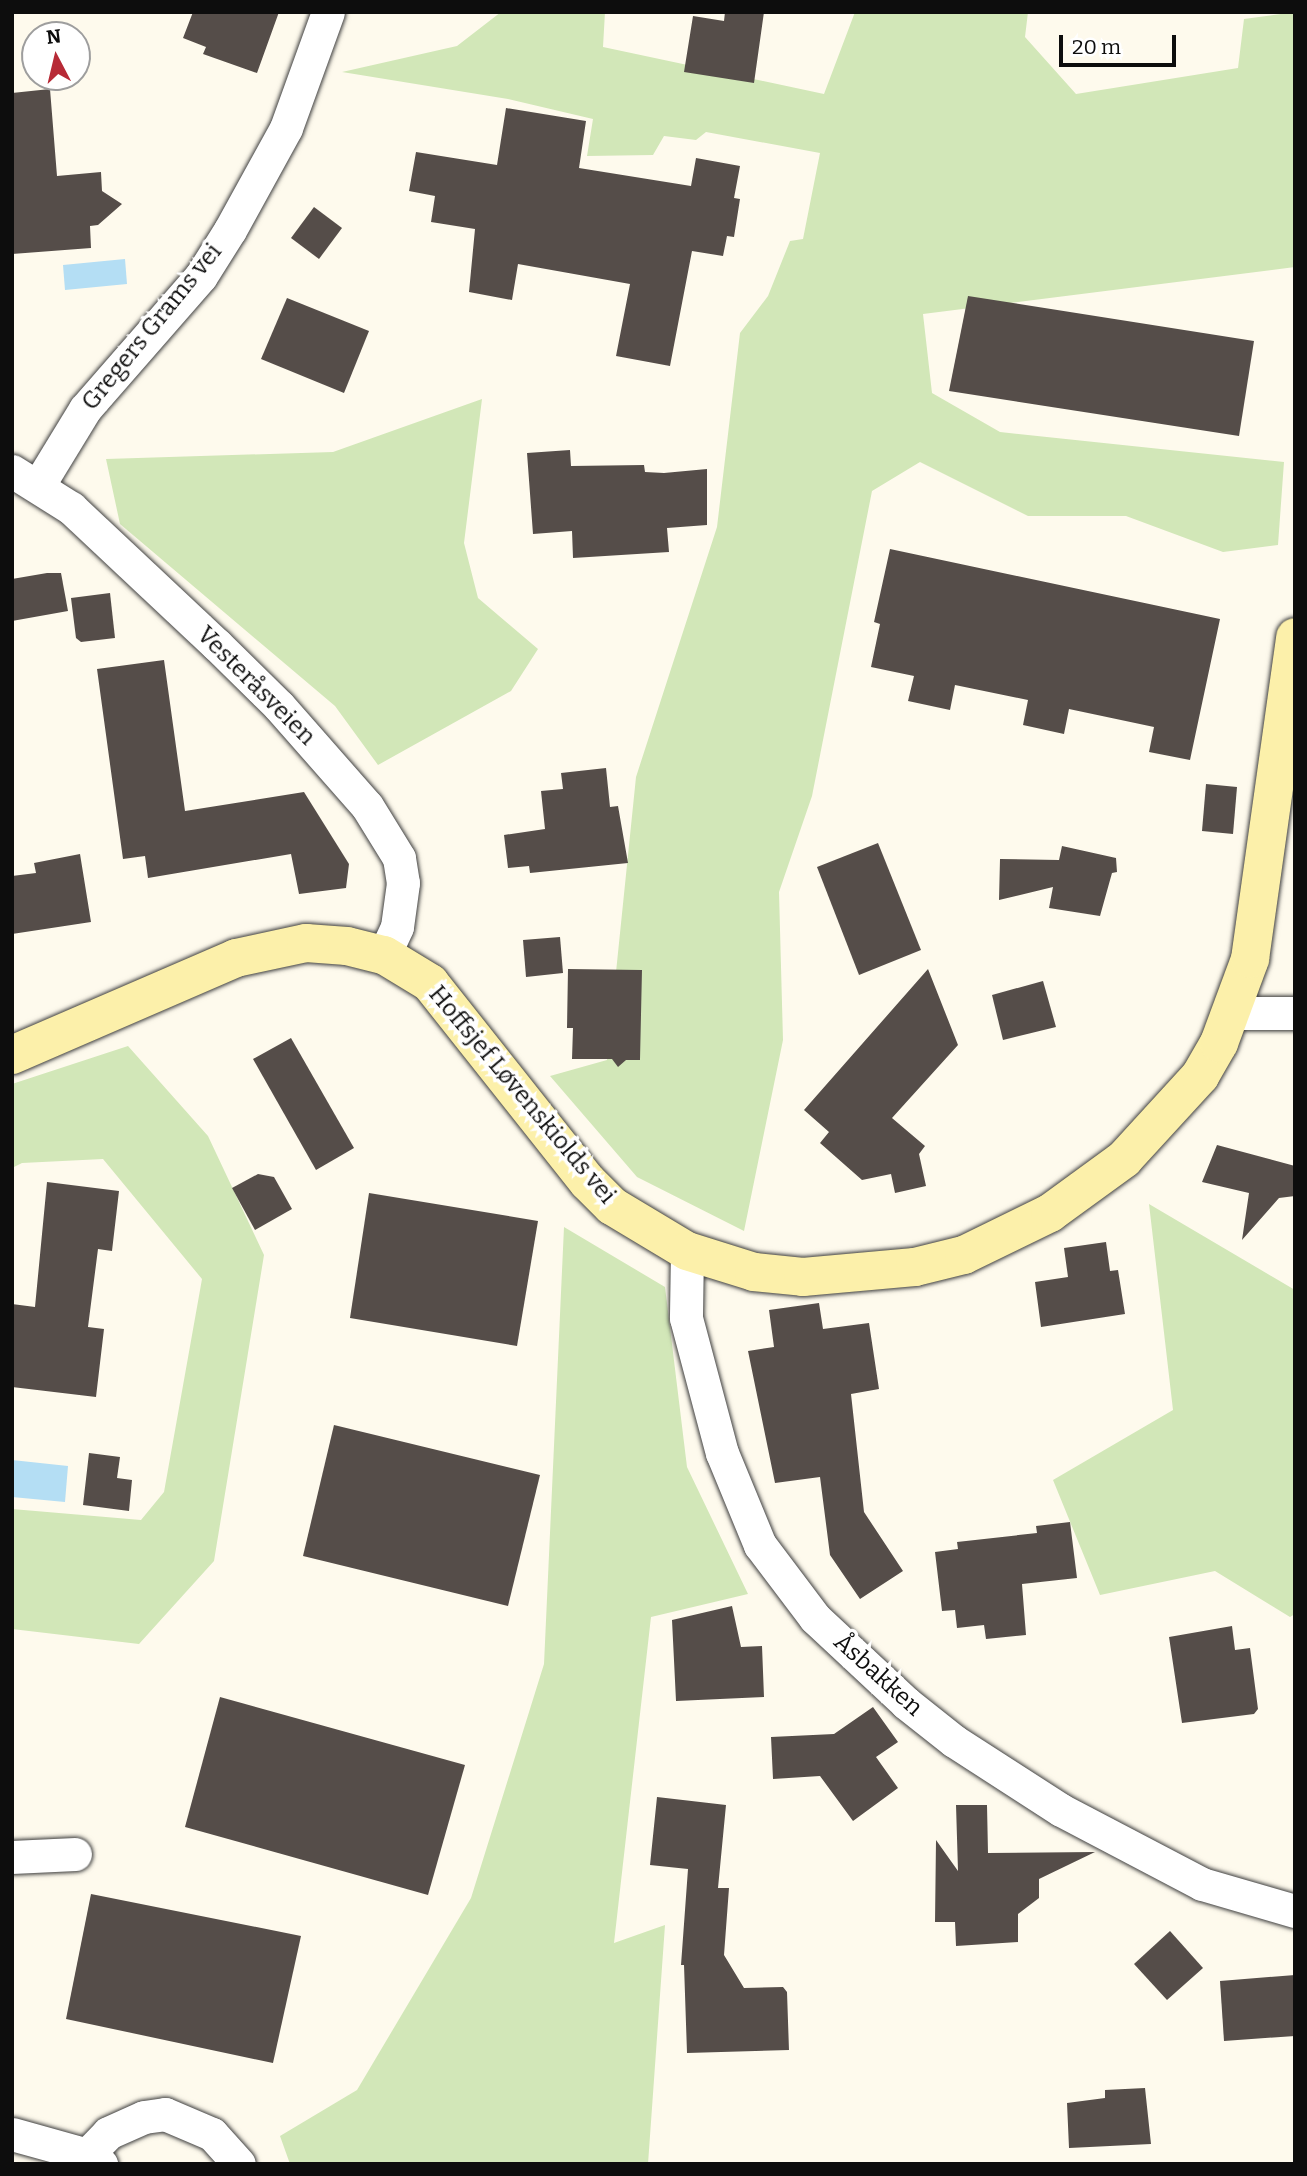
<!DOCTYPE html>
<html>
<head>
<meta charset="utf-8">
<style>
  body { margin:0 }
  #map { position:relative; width:1307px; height:2176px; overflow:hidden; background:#fefaed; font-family:Bitter,serif }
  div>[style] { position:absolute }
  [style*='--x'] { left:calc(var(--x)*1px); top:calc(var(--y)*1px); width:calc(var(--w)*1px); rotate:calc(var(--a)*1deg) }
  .green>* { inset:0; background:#d2e7b8 }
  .water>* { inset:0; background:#b4def4 }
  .building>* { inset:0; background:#554d49 }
  .roads { filter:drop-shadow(0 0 2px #404040) drop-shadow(0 0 2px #404040) }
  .street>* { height:33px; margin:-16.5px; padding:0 16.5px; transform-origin:16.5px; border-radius:16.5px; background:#fff }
  .secondary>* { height:38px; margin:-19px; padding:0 19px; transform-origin:19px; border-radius:19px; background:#fcf0aa }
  span { translate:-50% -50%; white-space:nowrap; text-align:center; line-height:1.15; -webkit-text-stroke:7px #fff; paint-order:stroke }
  .street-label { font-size:24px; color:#0d0d0d }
  .frame { position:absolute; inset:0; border:14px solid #0d0d0d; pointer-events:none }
  .north { position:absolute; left:21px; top:21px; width:70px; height:70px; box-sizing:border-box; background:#fff; border:2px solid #9e9e9e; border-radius:50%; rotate:353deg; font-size:19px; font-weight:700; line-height:28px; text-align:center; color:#0d0d0d }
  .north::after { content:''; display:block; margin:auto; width:24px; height:32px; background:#b72a36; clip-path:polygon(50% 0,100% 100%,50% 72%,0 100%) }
  .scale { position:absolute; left:1059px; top:35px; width:117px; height:32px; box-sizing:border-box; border:4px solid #0d0d0d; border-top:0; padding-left:9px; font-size:21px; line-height:24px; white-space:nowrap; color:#0d0d0d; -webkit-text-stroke:5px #fff; paint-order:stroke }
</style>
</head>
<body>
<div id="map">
  <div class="green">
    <div style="clip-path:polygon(501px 12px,605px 12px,603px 47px,824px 94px,855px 12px,1028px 12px,1025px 37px,1076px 94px,1238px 68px,1244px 19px,1295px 12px,1295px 267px,923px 314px,932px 393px,1000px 432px,1284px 462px,1278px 545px,1223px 552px,1126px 516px,1028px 516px,920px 462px,872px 491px,812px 796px,779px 892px,783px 1040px,744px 1231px,637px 1177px,550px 1076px,607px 1060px,636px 777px,717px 527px,740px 333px,768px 296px,790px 241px,803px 239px,820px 153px,706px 132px,696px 140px,664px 136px,653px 155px,587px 156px,593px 119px,508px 99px,342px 72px,457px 46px)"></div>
    <div style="clip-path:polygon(482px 399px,464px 543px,478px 598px,538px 649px,511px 691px,378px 765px,335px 706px,120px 524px,106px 459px,333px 452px)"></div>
    <div style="clip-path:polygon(128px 1046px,208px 1136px,264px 1255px,214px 1561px,139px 1644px,12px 1629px,12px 1509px,141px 1520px,164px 1492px,202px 1279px,103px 1159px,22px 1163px,12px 1168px,12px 1084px)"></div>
    <div style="clip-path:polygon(1149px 1204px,1295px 1290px,1295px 1614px,1290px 1617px,1215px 1571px,1100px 1595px,1053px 1480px,1173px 1410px)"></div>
    <div style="clip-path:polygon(564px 1227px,665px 1287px,687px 1467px,748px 1594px,651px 1617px,614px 1943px,665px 1925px,648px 2164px,290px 2164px,280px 2136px,357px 2090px,471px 1898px,544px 1664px)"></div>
  </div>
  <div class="water">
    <div style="clip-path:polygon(125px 259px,127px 284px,65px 290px,63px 265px)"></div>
    <div style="clip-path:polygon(12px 1460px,68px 1466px,65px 1502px,12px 1497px)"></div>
  </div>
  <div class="building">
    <div style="clip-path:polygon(193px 12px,279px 12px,257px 73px,203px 54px,206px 47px,183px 38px)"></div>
    <div style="clip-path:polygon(725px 12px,764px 12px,754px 83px,684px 72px,693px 16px,724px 21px)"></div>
    <div style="clip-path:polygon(50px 89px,57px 176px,101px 172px,102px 191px,122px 204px,98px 225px,90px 226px,91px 248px,12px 254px,12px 93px)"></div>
    <div style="clip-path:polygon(506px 108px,586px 121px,579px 168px,691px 186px,696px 158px,740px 166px,734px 198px,740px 199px,734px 237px,727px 236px,723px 256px,692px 251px,670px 366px,616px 356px,630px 284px,518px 264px,512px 300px,469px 292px,475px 229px,431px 222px,435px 196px,409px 191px,416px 152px,497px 165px)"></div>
    <div style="clip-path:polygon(314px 207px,342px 228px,319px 259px,291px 238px)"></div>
    <div style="clip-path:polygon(968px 296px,1254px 341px,1239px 436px,949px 391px)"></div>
    <div style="clip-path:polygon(287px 298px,369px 331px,344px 393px,261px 359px)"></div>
    <div style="clip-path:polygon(570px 450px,571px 466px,644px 465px,645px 472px,664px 473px,707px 469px,707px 525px,667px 528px,669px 552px,573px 558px,572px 531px,533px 534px,527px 453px)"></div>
    <div style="clip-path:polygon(890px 549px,1220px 619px,1190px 760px,1149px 752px,1154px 727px,1069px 709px,1064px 734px,1023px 725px,1028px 700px,955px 685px,950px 710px,908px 701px,914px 676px,871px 667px,880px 624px,874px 622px)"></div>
    <div style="clip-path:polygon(47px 573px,61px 573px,68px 611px,12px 621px,12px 579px)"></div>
    <div style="clip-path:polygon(110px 593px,115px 638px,81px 642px,76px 638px,71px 598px)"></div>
    <div style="clip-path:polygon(164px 660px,185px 811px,304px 792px,349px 864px,346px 888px,299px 894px,291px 854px,148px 878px,145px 856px,123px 859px,97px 669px)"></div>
    <div style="clip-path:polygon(606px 768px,610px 807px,618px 806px,628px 863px,530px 873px,529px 866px,508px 868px,504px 835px,545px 829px,541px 791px,563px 789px,561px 773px)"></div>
    <div style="clip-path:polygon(1206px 784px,1237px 787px,1233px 834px,1202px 831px)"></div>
    <div style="clip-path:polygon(878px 843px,921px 950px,859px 975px,817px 867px)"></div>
    <div style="clip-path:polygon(1062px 846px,1116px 858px,1117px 872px,1112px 873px,1100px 916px,1049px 908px,1053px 887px,999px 900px,1000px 859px,1059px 860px)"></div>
    <div style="clip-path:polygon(80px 854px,91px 922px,12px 934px,12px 876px,36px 873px,34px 863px)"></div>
    <div style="clip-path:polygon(560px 937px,563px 973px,526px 977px,523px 940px)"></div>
    <div style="clip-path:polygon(568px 969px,642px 970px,640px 1060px,626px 1060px,618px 1067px,612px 1059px,572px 1059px,573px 1028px,567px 1028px)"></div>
    <div style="clip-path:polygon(928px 969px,958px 1045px,892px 1118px,925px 1146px,919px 1154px,926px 1186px,895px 1193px,891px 1174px,862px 1180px,820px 1143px,829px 1132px,804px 1110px)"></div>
    <div style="clip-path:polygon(1043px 981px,1056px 1027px,1003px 1040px,992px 995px)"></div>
    <div style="clip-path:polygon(291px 1038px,354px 1148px,316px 1170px,253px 1059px)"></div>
    <div style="clip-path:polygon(1217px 1145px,1295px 1166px,1295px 1196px,1279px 1198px,1242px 1240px,1249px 1193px,1202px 1182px)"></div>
    <div style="clip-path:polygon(258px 1174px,274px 1177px,292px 1209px,255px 1230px,232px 1188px)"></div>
    <div style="clip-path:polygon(47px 1182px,119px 1191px,112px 1251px,98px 1249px,88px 1327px,104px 1329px,96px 1397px,12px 1387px,12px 1304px,35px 1307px)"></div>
    <div style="clip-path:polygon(369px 1193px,538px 1221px,517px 1346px,350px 1318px)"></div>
    <div style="clip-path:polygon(1106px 1242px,1110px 1271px,1118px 1270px,1125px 1314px,1041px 1327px,1035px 1282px,1068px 1277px,1064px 1248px)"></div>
    <div style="clip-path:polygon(819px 1303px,823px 1329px,869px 1323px,879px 1389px,851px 1394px,864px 1512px,903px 1571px,860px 1599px,830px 1555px,820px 1477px,775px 1483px,748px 1351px,774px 1347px,769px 1310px)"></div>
    <div style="clip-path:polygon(334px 1425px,540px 1475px,508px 1606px,303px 1556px)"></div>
    <div style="clip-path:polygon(89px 1453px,120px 1457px,117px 1478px,132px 1480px,129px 1511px,83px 1505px)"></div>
    <div style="clip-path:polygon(1070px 1522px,1077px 1578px,1022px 1584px,1026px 1635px,986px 1639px,984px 1625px,957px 1628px,955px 1610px,942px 1611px,935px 1552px,958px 1549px,957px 1542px,1037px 1533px,1036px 1526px)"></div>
    <div style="clip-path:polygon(732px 1606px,741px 1647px,762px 1646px,764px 1697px,676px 1701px,672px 1620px)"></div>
    <div style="clip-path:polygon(1232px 1626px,1235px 1650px,1250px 1648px,1258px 1709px,1254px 1714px,1182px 1723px,1169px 1637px)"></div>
    <div style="clip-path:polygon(220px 1697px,465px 1765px,428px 1895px,185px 1827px)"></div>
    <div style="clip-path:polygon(873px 1707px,898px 1742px,876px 1757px,898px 1788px,853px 1821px,820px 1776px,773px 1779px,771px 1737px,834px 1734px)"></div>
    <div style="clip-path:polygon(657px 1797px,726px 1805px,718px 1888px,729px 1888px,724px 1955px,744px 1988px,783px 1987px,787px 1992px,789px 2050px,687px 2053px,684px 1965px,681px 1965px,688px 1869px,650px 1865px)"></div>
    <div style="clip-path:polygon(956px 1805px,987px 1805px,988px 1853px,1095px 1852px,1039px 1879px,1039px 1898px,1018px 1914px,1018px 1942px,956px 1946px,955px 1922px,935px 1922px,936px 1840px,958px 1871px)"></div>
    <div style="clip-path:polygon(91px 1894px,301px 1936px,273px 2063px,66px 2019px)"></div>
    <div style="clip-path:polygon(1170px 1931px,1203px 1968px,1167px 2000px,1134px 1964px)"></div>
    <div style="clip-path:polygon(1295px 1975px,1295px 2036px,1224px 2041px,1220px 1981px)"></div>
    <div style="clip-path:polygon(1145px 2088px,1151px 2144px,1069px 2148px,1067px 2103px,1105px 2098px,1105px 2090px)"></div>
  </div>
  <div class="roads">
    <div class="street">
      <div style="--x:12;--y:471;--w:70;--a:32.1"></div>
      <div style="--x:71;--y:508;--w:199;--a:43.2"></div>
      <div style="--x:216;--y:644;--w:88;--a:44.5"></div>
      <div style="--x:279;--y:706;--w:133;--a:48.7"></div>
      <div style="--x:367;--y:806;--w:61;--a:58.4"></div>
      <div style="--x:399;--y:858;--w:25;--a:81"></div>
      <div style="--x:403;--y:883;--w:44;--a:97.8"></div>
      <div style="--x:397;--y:927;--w:31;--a:115"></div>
      <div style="--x:38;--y:486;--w:90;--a:-58.6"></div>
      <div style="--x:85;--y:409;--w:176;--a:-48.9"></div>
      <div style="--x:201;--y:276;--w:54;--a:-57.8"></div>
      <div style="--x:230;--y:230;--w:116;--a:-61.2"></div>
      <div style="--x:286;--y:128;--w:123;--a:-70.1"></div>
      <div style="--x:1233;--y:1013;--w:62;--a:0"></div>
      <div style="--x:687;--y:1251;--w:67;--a:90.9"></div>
      <div style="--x:686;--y:1318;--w:140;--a:75.1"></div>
      <div style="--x:722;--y:1453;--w:100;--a:67.6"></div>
      <div style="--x:760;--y:1545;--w:91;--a:53"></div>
      <div style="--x:815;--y:1618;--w:125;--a:43"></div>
      <div style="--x:906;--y:1703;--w:61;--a:38.4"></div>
      <div style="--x:954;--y:1741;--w:127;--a:32.8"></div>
      <div style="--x:1061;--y:1810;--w:159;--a:27.7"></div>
      <div style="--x:1202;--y:1884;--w:97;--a:16.2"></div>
      <div style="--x:12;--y:1857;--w:63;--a:-2.7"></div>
      <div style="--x:12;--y:2134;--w:78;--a:15.6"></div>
      <div style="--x:87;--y:2155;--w:17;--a:33"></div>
      <div style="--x:87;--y:2155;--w:30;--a:-46"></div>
      <div style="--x:108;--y:2133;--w:39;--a:-24"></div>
      <div style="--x:144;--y:2117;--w:21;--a:-8"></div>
      <div style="--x:165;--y:2114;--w:51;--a:23.1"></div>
      <div style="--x:212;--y:2134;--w:40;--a:48"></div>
    </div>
    <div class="secondary">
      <div style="--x:12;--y:1055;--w:244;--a:-23.4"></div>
      <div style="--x:236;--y:958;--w:72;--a:-12.1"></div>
      <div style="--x:306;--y:943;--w:41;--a:4.2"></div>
      <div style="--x:347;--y:946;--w:38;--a:14"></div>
      <div style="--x:384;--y:955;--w:54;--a:31.3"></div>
      <div style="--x:430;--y:983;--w:254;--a:51.6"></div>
      <div style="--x:588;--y:1182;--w:34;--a:45"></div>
      <div style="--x:612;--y:1206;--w:87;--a:31"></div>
      <div style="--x:687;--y:1251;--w:70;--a:17.4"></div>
      <div style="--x:754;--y:1272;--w:49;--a:5.8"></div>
      <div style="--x:803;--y:1277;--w:112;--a:-5.1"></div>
      <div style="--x:915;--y:1267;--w:50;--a:-13.8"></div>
      <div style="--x:964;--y:1255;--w:96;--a:-26"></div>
      <div style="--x:1050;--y:1213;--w:92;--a:-36.1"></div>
      <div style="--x:1124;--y:1159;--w:113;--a:-47.5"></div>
      <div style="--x:1200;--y:1076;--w:38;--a:-60"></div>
      <div style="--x:1219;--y:1043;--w:90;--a:-69.7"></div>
      <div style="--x:1250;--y:959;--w:325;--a:-82"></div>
    </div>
  </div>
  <div class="street-label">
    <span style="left:152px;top:327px;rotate:-51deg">Gregers Grams vei</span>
    <span style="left:256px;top:686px;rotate:45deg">Vesteråsveien</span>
    <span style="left:522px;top:1095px;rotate:50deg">Hoffsjef Løvenskiolds vei</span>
    <span style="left:878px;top:1675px;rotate:42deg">Åsbakken</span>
  </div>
  <div class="frame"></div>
  <div class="north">N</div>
  <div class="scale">20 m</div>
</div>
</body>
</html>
